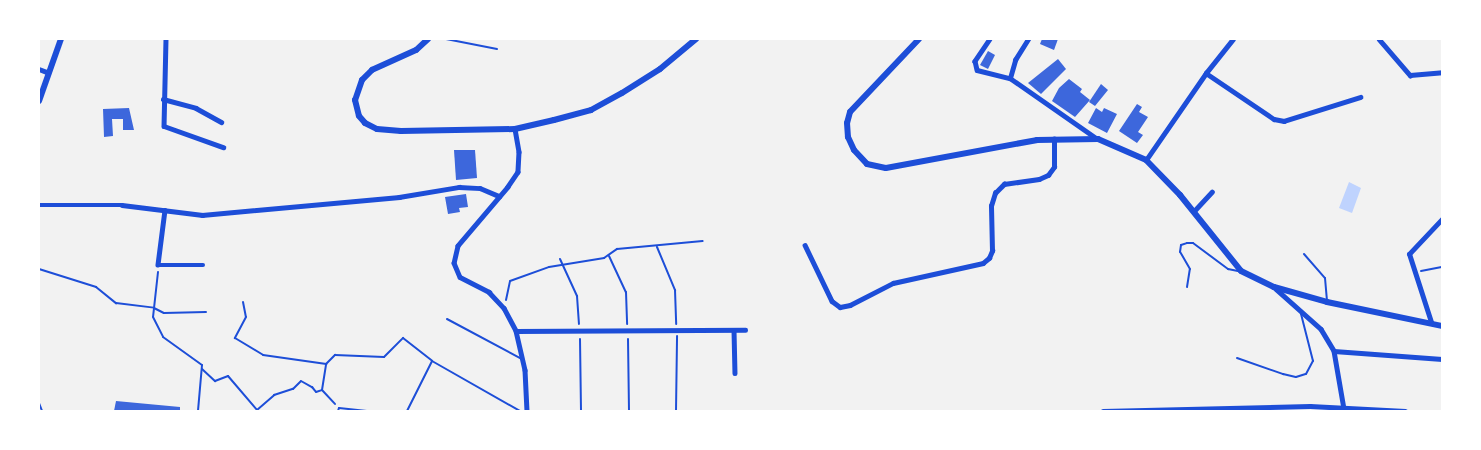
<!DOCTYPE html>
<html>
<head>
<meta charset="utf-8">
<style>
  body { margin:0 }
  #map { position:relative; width:1481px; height:450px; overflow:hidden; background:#f2f2f2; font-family:"IBM Plex Serif",serif }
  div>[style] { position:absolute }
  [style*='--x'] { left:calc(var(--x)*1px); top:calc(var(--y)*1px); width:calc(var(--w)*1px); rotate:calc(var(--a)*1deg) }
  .water>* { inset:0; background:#bfd3fe }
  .building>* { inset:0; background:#3d67dc }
  .path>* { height:2px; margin:-1px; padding:0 1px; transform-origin:1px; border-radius:1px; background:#1d4ed8 }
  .service>* { height:2px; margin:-1px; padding:0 1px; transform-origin:1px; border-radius:1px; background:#1d4ed8 }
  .minor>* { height:4.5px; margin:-2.25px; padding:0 2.25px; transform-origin:2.25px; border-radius:2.25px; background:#1d4ed8 }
  .secondary>* { height:6px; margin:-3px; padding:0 3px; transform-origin:3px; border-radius:3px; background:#1d4ed8 }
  span { translate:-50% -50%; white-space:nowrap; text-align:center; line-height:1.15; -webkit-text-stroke:5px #fff; paint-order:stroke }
  .frame { position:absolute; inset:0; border:40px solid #fff; pointer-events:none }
</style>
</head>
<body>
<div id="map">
  <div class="water">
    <div style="clip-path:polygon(1349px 182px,1361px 188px,1352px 213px,1339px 208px)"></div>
  </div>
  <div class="building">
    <div style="clip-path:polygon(1042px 39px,1058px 39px,1054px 50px,1040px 44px)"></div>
    <div style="clip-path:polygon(988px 51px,995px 55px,988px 69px,980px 65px)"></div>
    <div style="clip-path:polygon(1058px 59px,1066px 69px,1041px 94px,1028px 83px)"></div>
    <div style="clip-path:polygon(1069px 79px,1082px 89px,1080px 92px,1090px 100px,1075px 117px,1052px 101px,1059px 88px)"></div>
    <div style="clip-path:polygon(1101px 84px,1108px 90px,1095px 106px,1089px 102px)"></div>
    <div style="clip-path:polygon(1137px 104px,1142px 107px,1139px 112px,1148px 117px,1138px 132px,1143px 135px,1137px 143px,1119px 131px)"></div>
    <div style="clip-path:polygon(129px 108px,134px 130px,123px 130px,123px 119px,112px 119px,113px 136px,104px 137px,103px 109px)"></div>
    <div style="clip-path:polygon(1096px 108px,1102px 112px,1104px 108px,1117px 114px,1107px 133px,1088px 123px)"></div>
    <div style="clip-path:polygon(454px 150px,475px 150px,477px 178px,456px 180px)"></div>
    <div style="clip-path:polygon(466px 194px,468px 207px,459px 208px,460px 212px,448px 214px,445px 197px)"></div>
    <div style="clip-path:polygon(116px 401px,180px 407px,180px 411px,114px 411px)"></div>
  </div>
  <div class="path">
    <div style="--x:657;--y:247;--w:47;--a:67.3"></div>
    <div style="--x:675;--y:290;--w:34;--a:88"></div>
    <div style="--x:609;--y:256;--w:40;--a:65"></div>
    <div style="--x:626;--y:292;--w:32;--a:88"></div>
    <div style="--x:560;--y:259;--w:41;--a:65.3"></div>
    <div style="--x:577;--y:296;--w:28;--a:86"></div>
    <div style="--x:39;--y:269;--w:60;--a:17.5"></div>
    <div style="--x:96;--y:287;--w:26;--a:39"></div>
    <div style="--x:116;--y:303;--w:38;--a:7"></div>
    <div style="--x:154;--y:308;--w:11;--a:27"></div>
    <div style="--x:164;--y:313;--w:42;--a:-1.4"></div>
    <div style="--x:1421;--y:271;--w:21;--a:-11"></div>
    <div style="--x:158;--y:272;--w:45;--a:96.3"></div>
    <div style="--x:153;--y:317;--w:22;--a:63"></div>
    <div style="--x:163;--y:337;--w:48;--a:35.7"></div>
    <div style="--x:202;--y:365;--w:46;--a:95"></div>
    <div style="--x:506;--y:300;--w:19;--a:-78"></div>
    <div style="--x:510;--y:281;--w:41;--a:-19.7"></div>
    <div style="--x:549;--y:267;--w:56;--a:-9.3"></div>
    <div style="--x:604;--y:258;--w:16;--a:-35"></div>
    <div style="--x:617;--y:249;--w:86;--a:-5.3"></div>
    <div style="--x:243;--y:302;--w:15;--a:79"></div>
    <div style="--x:246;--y:317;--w:24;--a:118"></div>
    <div style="--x:235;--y:338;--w:33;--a:31"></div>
    <div style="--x:263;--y:355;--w:64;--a:8.1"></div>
    <div style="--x:580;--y:339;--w:72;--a:89.2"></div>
    <div style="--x:628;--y:339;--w:72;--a:89.2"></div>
    <div style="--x:202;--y:369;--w:18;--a:43"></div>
    <div style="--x:215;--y:381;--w:14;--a:-21"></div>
    <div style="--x:228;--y:376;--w:45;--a:49.5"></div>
    <div style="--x:257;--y:410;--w:23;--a:-41"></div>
    <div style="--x:274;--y:395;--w:20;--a:-18"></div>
    <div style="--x:293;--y:389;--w:11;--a:-45"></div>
    <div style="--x:301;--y:381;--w:13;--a:29"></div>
    <div style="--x:312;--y:387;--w:6;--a:51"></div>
    <div style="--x:316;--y:392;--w:6;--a:-18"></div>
    <div style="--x:322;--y:390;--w:19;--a:47"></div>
    <div style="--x:322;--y:390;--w:26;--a:-81"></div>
    <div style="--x:326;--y:364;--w:13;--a:-45"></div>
    <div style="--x:335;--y:355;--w:49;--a:2.3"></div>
    <div style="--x:384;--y:357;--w:27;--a:-45"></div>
    <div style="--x:403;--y:338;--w:37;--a:38"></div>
    <div style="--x:407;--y:411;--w:56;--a:-63.4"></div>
    <div style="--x:432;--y:361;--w:101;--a:29.6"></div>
    <div style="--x:676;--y:411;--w:75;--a:-89.2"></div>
  </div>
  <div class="service">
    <div style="--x:446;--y:39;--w:52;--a:11.1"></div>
    <div style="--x:1304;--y:254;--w:32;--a:49"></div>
    <div style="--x:1325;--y:278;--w:22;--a:85"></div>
    <div style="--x:1187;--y:287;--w:18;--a:-81"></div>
    <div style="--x:1190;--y:269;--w:20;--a:-120"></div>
    <div style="--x:1180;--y:252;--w:7;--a:-82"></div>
    <div style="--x:1181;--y:245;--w:6;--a:-18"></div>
    <div style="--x:1187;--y:243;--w:6;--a:0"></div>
    <div style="--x:1193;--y:243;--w:44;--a:36.6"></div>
    <div style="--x:1228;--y:269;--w:10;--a:11"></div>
    <div style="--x:447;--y:319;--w:85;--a:28.1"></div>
    <div style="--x:1237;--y:358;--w:49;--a:19.2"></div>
    <div style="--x:1283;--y:374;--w:13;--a:13"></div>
    <div style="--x:1296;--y:377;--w:10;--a:-17"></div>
    <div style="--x:1306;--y:374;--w:15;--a:-62"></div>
    <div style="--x:1313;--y:361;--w:49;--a:-104.3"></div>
    <div style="--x:39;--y:403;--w:9;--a:69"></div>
    <div style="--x:338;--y:411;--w:3;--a:-72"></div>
    <div style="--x:339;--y:408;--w:28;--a:6"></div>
  </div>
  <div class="minor">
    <div style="--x:166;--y:39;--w:87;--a:91.3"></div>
    <div style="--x:164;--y:126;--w:63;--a:19.6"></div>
    <div style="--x:990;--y:39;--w:27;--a:124"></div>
    <div style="--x:975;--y:61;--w:9;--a:77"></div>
    <div style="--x:977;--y:70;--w:34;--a:14"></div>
    <div style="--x:1010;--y:78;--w:105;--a:34.9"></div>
    <div style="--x:1379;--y:39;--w:48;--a:49.3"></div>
    <div style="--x:1410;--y:75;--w:32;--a:-5"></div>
    <div style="--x:39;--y:69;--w:9;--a:21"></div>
    <div style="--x:1206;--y:73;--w:82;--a:34.1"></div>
    <div style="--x:1274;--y:119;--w:10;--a:11"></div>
    <div style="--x:1284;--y:121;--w:80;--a:-17.5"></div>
    <div style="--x:1010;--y:78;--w:19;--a:-74"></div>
    <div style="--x:1015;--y:60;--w:25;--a:-58"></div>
    <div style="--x:163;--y:99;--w:34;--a:15"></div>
    <div style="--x:196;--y:108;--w:29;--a:29"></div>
    <div style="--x:515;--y:129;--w:23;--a:80"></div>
    <div style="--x:519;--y:152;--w:20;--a:93"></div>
    <div style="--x:518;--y:172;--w:18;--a:124"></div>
    <div style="--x:508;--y:187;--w:77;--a:130.3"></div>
    <div style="--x:458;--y:246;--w:17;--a:103"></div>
    <div style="--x:454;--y:263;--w:15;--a:67"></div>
    <div style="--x:460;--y:277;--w:33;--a:27"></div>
    <div style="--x:489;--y:292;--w:22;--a:47"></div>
    <div style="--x:504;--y:308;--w:26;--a:62"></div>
    <div style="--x:516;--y:331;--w:40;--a:77"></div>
    <div style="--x:525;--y:370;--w:41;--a:87.2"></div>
    <div style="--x:1146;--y:160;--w:106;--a:-55.4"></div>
    <div style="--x:1206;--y:73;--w:43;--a:-51.5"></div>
    <div style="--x:39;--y:205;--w:83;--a:0"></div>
    <div style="--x:122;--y:205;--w:81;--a:7.1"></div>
    <div style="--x:202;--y:215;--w:198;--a:-5.2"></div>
    <div style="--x:399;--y:197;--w:61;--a:-9.5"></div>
    <div style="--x:459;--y:187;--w:21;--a:3"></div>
    <div style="--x:480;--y:188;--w:21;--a:23"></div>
    <div style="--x:165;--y:210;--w:55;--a:97.3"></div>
    <div style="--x:158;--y:265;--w:45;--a:0"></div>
    <div style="--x:1194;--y:211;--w:26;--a:-47"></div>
    <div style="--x:805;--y:245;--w:62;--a:64.3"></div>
    <div style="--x:832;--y:301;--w:10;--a:37"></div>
    <div style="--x:840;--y:307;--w:10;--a:-11"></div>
    <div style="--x:850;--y:305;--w:48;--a:-27.1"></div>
    <div style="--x:893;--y:283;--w:92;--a:-12.5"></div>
    <div style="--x:983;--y:263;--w:8;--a:-40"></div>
    <div style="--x:989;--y:258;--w:8;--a:-67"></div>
    <div style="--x:992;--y:251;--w:45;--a:-91.3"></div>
    <div style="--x:991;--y:206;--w:14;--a:-73"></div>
    <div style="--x:995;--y:193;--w:13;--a:-45"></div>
    <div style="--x:1004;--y:184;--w:35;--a:-8"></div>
    <div style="--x:1039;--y:179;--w:10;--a:-24"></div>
    <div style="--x:1048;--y:175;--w:10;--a:-53"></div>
    <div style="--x:1054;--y:167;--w:28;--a:-90"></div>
    <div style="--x:1276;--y:289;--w:60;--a:41.6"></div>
    <div style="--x:1321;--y:329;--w:26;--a:59"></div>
    <div style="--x:1334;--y:351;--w:59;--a:80.2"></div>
    <div style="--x:1431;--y:322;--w:71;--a:-107.9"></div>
    <div style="--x:1409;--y:254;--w:48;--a:-46.7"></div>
    <div style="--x:734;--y:330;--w:43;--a:88.7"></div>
    <div style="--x:516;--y:331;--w:229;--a:-0.3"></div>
    <div style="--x:1334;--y:351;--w:108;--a:4.2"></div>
    <div style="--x:1103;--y:411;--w:207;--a:-1.4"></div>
    <div style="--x:1310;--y:406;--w:95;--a:3"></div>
  </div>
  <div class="secondary">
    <div style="--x:428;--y:39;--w:16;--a:137"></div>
    <div style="--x:416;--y:50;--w:48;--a:155.6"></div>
    <div style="--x:372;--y:70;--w:14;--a:135"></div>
    <div style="--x:362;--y:80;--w:21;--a:109"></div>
    <div style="--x:355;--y:100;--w:16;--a:76"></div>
    <div style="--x:359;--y:116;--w:9;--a:49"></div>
    <div style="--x:365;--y:123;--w:13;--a:27"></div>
    <div style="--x:377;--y:129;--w:24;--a:5"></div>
    <div style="--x:401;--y:131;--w:114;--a:-1"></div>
    <div style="--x:515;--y:129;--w:40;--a:-13"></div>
    <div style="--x:554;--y:120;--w:38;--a:-15"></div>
    <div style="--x:591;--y:110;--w:35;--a:-29"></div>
    <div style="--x:622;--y:93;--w:45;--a:-32.3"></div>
    <div style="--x:660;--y:69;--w:47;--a:-39.8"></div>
    <div style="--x:919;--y:39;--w:100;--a:133.4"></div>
    <div style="--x:850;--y:112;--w:11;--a:105"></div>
    <div style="--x:847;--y:123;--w:14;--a:86"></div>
    <div style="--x:848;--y:137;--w:14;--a:65"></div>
    <div style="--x:854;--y:150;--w:19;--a:47"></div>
    <div style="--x:867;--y:164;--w:19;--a:12"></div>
    <div style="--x:886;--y:168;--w:154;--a:-10.5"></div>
    <div style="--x:1037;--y:140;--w:61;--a:-0.9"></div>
    <div style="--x:1098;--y:139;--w:52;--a:23.6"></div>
    <div style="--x:1146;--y:160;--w:49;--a:45.8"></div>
    <div style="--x:1180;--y:195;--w:97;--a:51.2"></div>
    <div style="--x:1241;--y:271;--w:37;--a:26"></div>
    <div style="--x:1274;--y:287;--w:55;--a:15.8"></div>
    <div style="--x:1327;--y:302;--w:117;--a:11.8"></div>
    <div style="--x:39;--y:101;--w:66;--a:-70.5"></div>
  </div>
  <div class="frame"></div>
</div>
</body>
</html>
